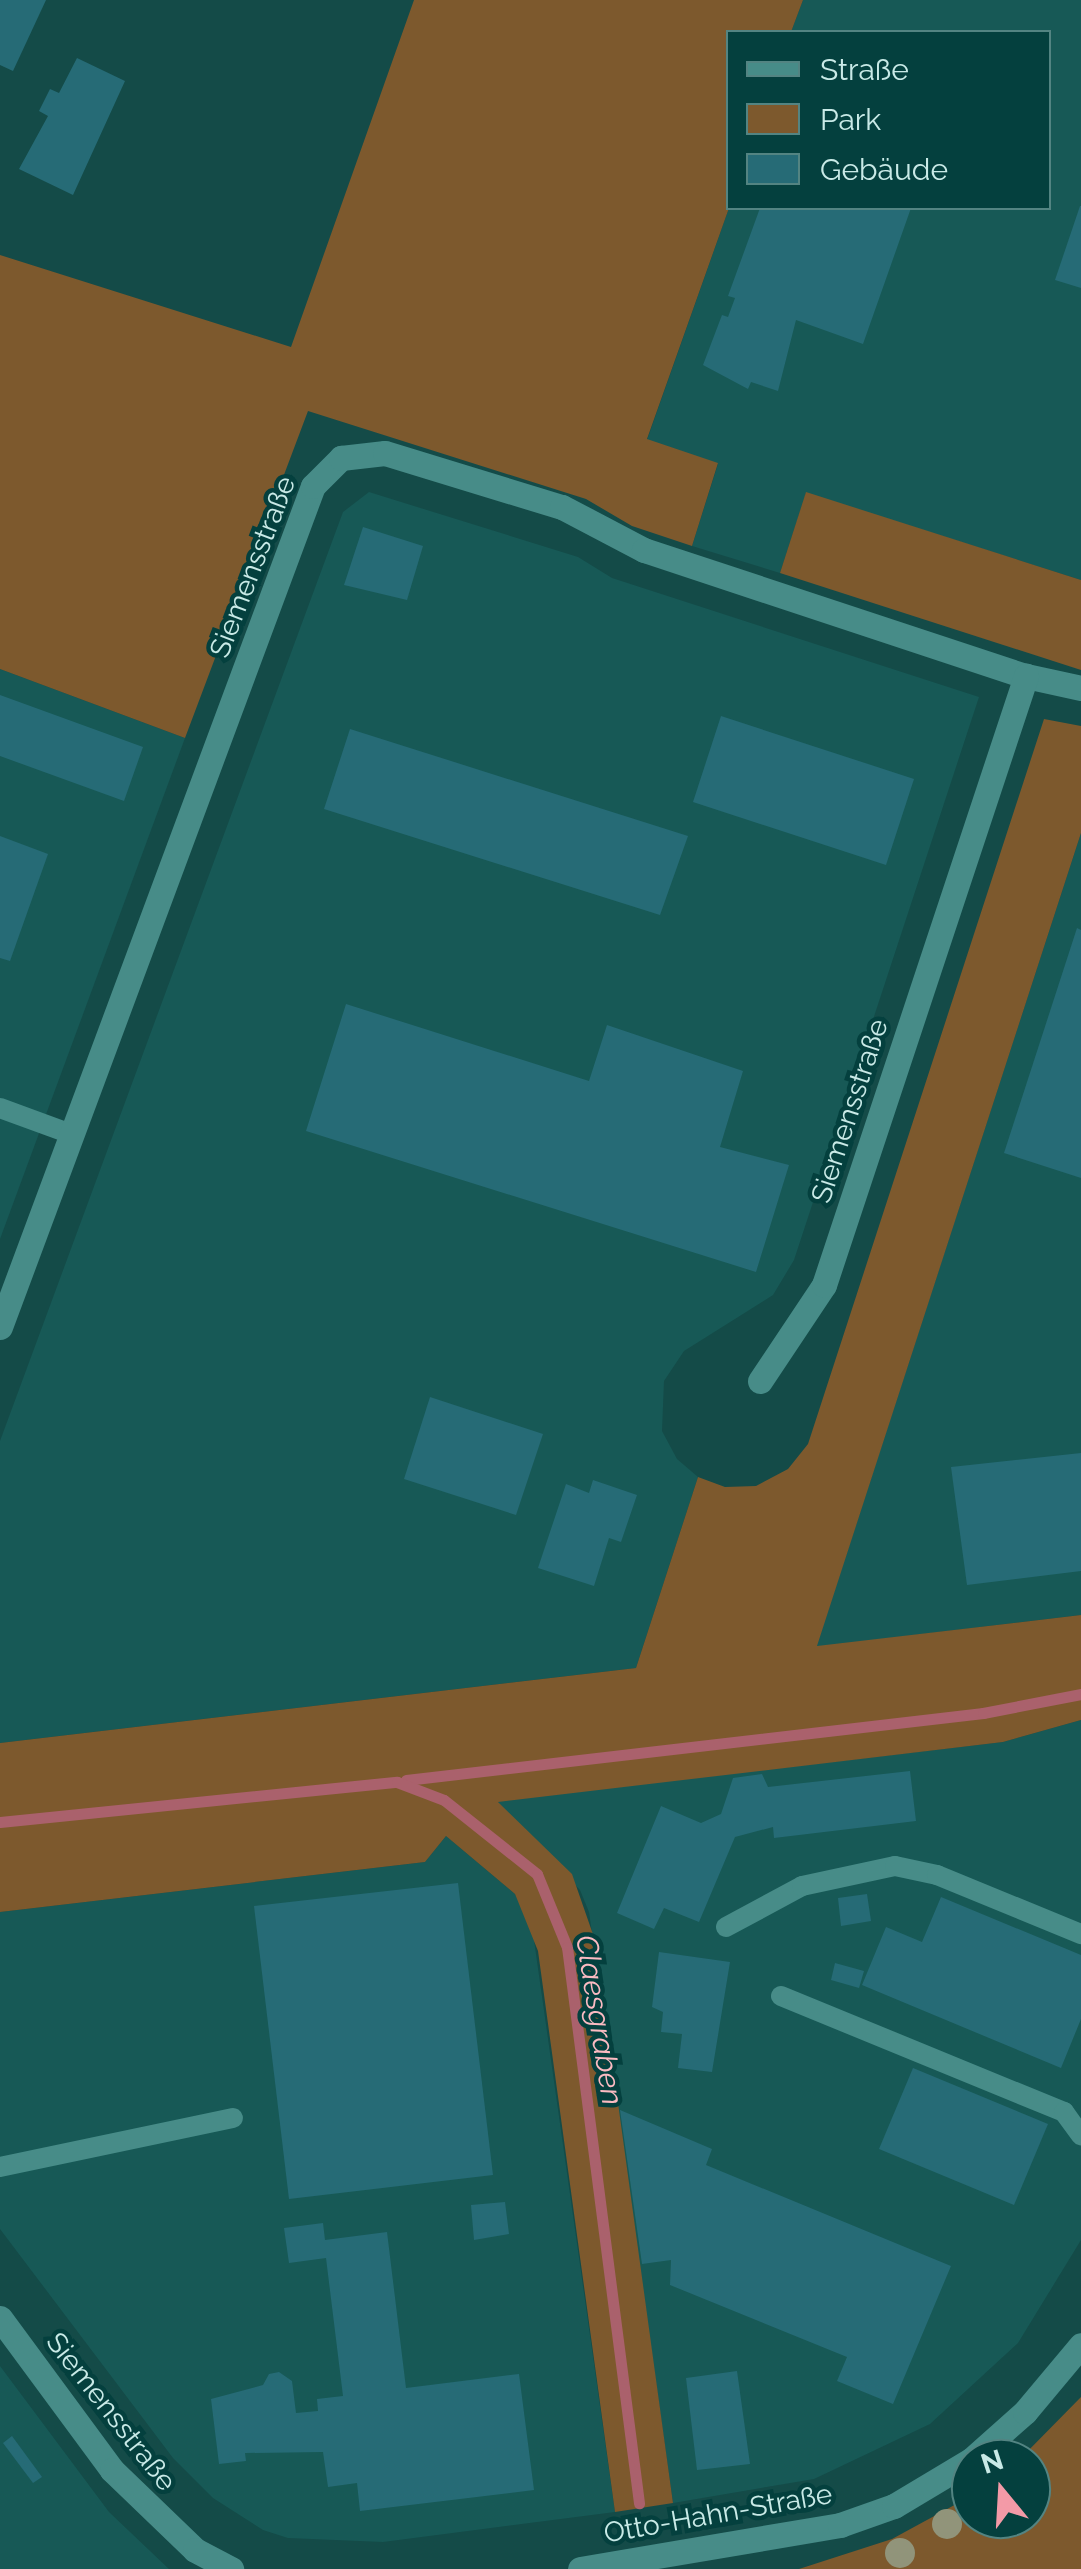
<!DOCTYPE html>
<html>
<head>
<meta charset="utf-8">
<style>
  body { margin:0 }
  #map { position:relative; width:1081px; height:2569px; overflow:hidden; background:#144b48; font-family:Raleway,sans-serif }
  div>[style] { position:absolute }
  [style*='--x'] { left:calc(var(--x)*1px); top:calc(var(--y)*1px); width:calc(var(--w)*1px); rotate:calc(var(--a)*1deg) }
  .built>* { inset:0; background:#175956 }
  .green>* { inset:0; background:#7d592d }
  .stream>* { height:11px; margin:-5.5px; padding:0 5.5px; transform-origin:5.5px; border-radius:5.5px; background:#aa616c }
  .building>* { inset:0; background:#266b76 }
  .service>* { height:20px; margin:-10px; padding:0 10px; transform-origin:10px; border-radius:10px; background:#478c88 }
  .minor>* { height:25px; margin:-12.5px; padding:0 12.5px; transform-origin:12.5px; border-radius:12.5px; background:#478c88 }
  .trees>* { width:30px; height:30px; margin:-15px; border-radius:50%; background:#91947a }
  span { translate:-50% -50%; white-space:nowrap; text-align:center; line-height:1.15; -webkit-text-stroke:9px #04403e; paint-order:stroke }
  .street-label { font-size:28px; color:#c9eae7 }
  .water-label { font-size:30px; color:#fbbbc2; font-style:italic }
  .legend { position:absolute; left:726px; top:30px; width:325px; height:180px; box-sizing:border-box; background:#04403e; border:2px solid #538482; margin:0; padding:12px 18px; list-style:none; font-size:30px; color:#c9eae7 }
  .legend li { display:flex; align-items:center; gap:20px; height:50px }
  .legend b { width:50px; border:2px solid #538482 }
  .north { position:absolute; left:951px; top:2439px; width:100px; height:100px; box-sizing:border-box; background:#04403e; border:2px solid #538482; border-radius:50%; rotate:342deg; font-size:28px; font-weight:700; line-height:40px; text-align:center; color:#c9eae7 }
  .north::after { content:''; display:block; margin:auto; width:35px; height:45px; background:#f39aa7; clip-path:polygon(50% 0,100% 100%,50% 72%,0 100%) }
</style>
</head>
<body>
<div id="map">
  <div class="built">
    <div style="clip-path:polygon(803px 0,1081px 0,1081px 580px,806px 493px,780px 573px,692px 546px,718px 464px,647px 440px,729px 208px,1048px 208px,1048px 32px,791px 32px)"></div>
    <div style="clip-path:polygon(369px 492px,578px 557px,612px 578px,979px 697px,794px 1260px,773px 1295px,684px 1351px,664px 1381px,662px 1431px,677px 1459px,698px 1477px,636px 1668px,0 1743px,0 1441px,343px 512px)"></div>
    <div style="clip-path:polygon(0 669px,185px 738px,0 1239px)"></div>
    <div style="clip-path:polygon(1081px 833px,1081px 1615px,816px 1647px)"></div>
    <div style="clip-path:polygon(1081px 1720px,1081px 2240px,1018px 2343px,930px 2424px,814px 2479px,673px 2503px,589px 1912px,580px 1890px,497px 1801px,1003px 1742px)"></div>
    <div style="clip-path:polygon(446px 1836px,515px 1894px,532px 1926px,615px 2512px,383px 2542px,288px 2538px,263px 2530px,213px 2498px,173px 2458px,0 2229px,0 1912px,425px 1862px)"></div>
    <div style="clip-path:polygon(0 2366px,109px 2512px,169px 2569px,0 2569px)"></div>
  </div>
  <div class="green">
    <div style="clip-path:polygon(414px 0,803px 0,791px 32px,728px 32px,729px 208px,647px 439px,718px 463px,692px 546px,632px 526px,586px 499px,308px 411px,185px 738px,0 669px,0 255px,291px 347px)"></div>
    <div style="clip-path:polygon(806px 492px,1081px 580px,1081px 670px,780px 573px)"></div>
    <div style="clip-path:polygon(1044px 719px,1081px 726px,1081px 833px,817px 1646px,1081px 1615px,1081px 1720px,1003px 1742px,498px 1802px,572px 1874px,596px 1943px,673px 2503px,615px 2512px,538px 1951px,515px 1894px,446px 1836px,425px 1862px,0 1912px,0 1743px,636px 1668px,698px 1477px,725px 1487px,756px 1486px,788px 1469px,808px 1444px)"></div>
    <div style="clip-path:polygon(1081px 2397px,1081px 2569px,799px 2569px,892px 2539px,971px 2496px,971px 2519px,1031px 2519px,1031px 2459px,1020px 2459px)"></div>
  </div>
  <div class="stream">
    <div style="--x:406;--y:1780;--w:581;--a:-6.62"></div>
    <div style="--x:983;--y:1713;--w:100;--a:-11"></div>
    <div style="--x:0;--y:1822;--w:399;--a:-5.8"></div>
    <div style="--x:397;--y:1782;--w:50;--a:21"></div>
    <div style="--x:444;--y:1800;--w:119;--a:38.5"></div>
    <div style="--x:537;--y:1874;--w:79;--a:67.7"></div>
    <div style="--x:567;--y:1947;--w:561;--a:82.62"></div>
  </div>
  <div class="building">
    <div style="clip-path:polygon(0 0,46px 0,13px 71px,0 65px)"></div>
    <div style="clip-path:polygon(77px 58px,125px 81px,73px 195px,19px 169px,48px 116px,39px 111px,50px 89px,59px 93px)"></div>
    <div style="clip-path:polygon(1080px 206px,1081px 206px,1081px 288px,1055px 280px)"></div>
    <div style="clip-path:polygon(760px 208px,911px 208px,863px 344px,796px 320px,778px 391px,751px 382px,748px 389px,703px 365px,722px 315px,728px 317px,735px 298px,728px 296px)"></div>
    <div style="clip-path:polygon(363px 527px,423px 546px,407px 600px,344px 585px)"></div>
    <div style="clip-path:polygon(0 695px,143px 747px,124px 801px,0 756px)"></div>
    <div style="clip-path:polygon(721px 716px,914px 779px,886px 865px,693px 802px)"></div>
    <div style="clip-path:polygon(350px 729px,688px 836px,660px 915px,324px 809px)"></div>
    <div style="clip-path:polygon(0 836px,48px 854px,10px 961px,0 958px)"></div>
    <div style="clip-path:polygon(1077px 928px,1081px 930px,1081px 1178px,1004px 1153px)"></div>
    <div style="clip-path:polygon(346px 1004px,589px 1081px,607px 1025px,743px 1071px,720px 1147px,789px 1165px,756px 1272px,306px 1131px)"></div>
    <div style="clip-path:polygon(430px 1397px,543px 1434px,516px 1515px,404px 1479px)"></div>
    <div style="clip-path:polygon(1081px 1453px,1081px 1571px,967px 1585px,951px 1467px)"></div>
    <div style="clip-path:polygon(593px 1480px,637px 1495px,621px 1542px,609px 1538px,594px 1586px,538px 1568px,566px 1484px,589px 1493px)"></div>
    <div style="clip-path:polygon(910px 1771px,916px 1821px,774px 1838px,773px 1827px,735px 1837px,699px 1922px,664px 1908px,654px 1929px,617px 1913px,661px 1806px,701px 1823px,721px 1814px,733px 1778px,762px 1774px,768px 1787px)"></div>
    <div style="clip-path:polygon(458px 1883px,493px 2175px,289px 2199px,254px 1906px)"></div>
    <div style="clip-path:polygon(867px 1894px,871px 1921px,841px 1926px,838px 1898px)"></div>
    <div style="clip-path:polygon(941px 1897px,1081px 1955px,1081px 2019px,1061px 2068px,862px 1985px,886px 1927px,922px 1942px)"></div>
    <div style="clip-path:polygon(659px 1952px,730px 1962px,712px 2072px,678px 2068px,682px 2034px,661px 2032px,663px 2012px,652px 2007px)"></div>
    <div style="clip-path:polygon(835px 1963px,864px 1971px,859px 1988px,831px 1980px)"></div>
    <div style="clip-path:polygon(913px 2068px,1048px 2124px,1014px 2205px,879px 2149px)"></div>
    <div style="clip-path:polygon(620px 2110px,712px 2149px,706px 2165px,951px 2266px,893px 2404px,837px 2381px,847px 2357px,670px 2285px,671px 2260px,642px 2264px)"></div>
    <div style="clip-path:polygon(505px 2202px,509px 2234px,474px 2240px,471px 2205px)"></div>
    <div style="clip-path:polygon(323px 2223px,325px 2240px,387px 2232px,406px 2388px,519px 2374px,534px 2490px,360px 2511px,357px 2483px,328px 2487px,323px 2452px,245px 2453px,246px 2461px,219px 2464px,211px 2399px,263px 2385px,269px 2374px,279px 2372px,292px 2381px,296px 2413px,318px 2411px,317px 2399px,343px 2396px,326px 2258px,289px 2263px,284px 2228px)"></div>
    <div style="clip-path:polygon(737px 2371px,750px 2464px,697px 2470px,686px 2378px)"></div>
    <div style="clip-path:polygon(12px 2436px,42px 2477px,33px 2483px,3px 2443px)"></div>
  </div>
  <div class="service">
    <div style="--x:0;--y:1108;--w:76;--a:20.1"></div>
    <div style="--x:726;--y:1927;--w:86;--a:-28.3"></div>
    <div style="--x:802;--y:1886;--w:95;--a:-12.1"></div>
    <div style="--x:895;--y:1866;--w:43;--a:12.1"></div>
    <div style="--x:937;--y:1875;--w:156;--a:22.3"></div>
    <div style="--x:781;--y:1996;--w:306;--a:22.3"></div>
    <div style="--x:1064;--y:2112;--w:29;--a:54"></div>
    <div style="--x:0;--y:2167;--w:238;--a:-11.9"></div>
  </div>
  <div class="minor">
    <div style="--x:0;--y:1327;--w:897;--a:-69.59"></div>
    <div style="--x:313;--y:486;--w:40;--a:-45"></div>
    <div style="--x:341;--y:458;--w:44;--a:-6.5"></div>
    <div style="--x:385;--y:453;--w:185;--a:17"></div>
    <div style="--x:562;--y:507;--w:93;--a:27.7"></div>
    <div style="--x:644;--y:550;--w:402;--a:18.3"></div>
    <div style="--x:1026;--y:676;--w:56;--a:12.3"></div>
    <div style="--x:760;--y:1381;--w:115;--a:-56.3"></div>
    <div style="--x:824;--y:1285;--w:642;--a:-71.65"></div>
    <div style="--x:0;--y:2318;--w:189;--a:53.6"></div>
    <div style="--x:112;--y:2470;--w:115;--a:43.9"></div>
    <div style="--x:195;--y:2550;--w:41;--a:27.8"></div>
    <div style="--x:972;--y:2459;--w:71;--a:-41.6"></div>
    <div style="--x:1025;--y:2412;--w:87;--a:-50.1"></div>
    <div style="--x:580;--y:2569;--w:264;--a:-9.6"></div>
    <div style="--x:840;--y:2525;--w:57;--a:-19.4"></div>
    <div style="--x:894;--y:2506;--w:90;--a:-30.9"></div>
  </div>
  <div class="trees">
    <div style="left:947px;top:2524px"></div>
    <div style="left:900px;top:2553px"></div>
  </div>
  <div class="street-label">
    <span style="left:253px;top:567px;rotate:-69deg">Siemensstraße</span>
    <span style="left:850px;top:1111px;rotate:-72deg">Siemensstraße</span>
    <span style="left:111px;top:2412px;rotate:52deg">Siemensstraße</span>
    <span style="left:718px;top:2514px;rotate:-10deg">Otto-Hahn-Straße</span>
  </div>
  <div class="water-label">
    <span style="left:599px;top:2020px;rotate:81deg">Claesgraben</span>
  </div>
  <ul class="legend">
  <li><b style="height:12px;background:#478c88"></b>Straße</li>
  <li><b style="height:28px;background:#7d592d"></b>Park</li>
  <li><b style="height:28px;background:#266b76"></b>Gebäude</li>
  </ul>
  <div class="north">N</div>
</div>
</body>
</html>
